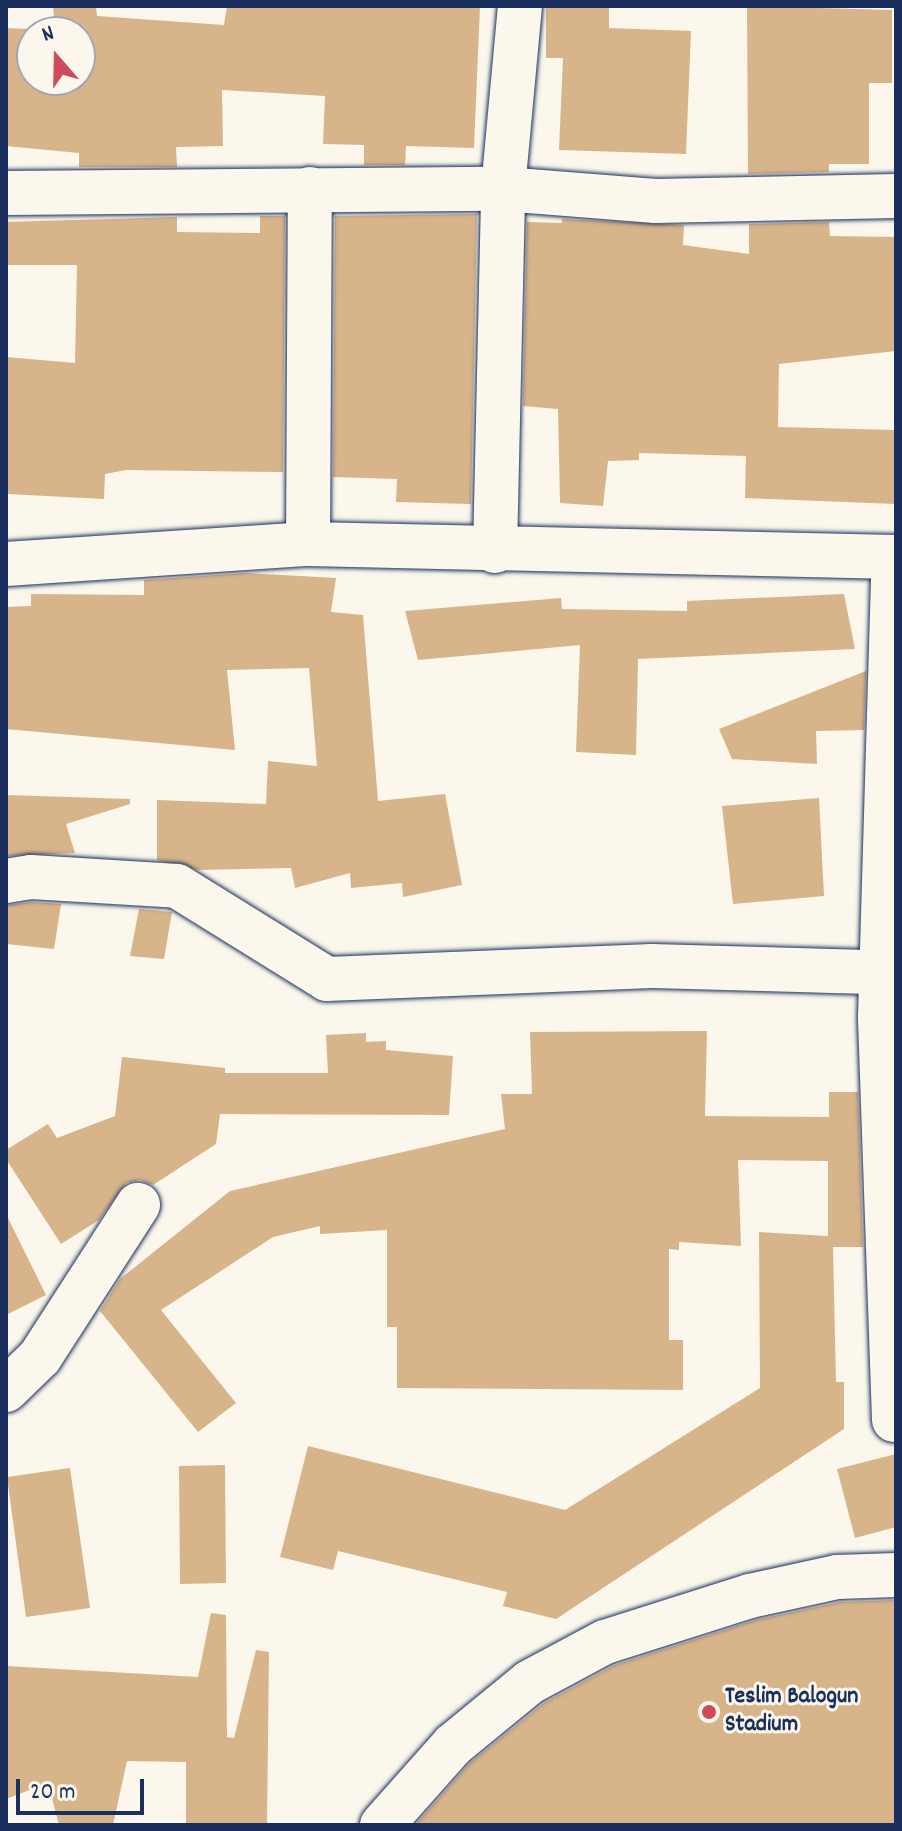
<!DOCTYPE html>
<html>
<head>
<meta charset="utf-8">
<style>
  body { margin:0 }
  #map { position:relative; width:902px; height:1831px; overflow:hidden; background:#fbf7ec; font-family:Dekko,sans-serif }
  div>[style] { position:absolute }
  [style*='--x'] { left:calc(var(--x)*1px); top:calc(var(--y)*1px); width:calc(var(--w)*1px); rotate:calc(var(--a)*1deg) }
  .building>* { inset:0; background:#d8b48a }
  .roads { filter:drop-shadow(0 0 2px #1b2f5e) drop-shadow(0 0 2px #1b2f5e) }
  .minor>* { height:44px; margin:-22px; padding:0 22px; transform-origin:22px; border-radius:22px; background:#fbf7ec }
  .dots>* { width:22px; height:22px; translate:-50% -50%; box-sizing:border-box; border:4px solid #fbf7ec; border-radius:50% }
  span { translate:-50% -50%; white-space:nowrap; text-align:center; line-height:1.15; -webkit-text-stroke:6px #fbf7ec; paint-order:stroke }
  .poi-label { font-size:24px; color:#1b2f5e; font-weight:700 }
  .left { translate:0 -50%; text-align:left }
  .frame { position:absolute; inset:0; border:8px solid #1b2f5e; pointer-events:none }
  .north { position:absolute; left:16px; top:16px; width:80px; height:80px; box-sizing:border-box; background:#fbf7ec; border:2px solid #a1a7b3; border-radius:50%; rotate:340deg; font-size:22px; font-weight:700; line-height:32px; text-align:center; color:#1b2f5e }
  .north::after { content:''; display:block; margin:auto; width:28px; height:36px; background:#d1495b; clip-path:polygon(50% 0,100% 100%,50% 72%,0 100%) }
  .scale { position:absolute; left:16px; top:1779px; width:128px; height:36px; box-sizing:border-box; border:4px solid #1b2f5e; border-top:0; padding-left:10px; font-size:24px; line-height:28px; white-space:nowrap; color:#1b2f5e; -webkit-text-stroke:6px #fbf7ec; paint-order:stroke }
</style>
</head>
<body>
<div id="map">
  <div class="building">
    <div style="clip-path:polygon(evenodd,53px 6px,96px 6px,97px 16px,224px 25px,227px 6px,480px 6px,474px 148px,406px 146px,405px 165px,364px 165px,364px 145px,323px 144px,325px 96px,222px 90px,223px 146px,176px 147px,177px 167px,79px 167px,79px 153px,6px 146px,6px 28px,55px 30px,53px 6px,32px 32px,80px 32px,80px 80px,32px 80px,32px 32px)"></div>
    <div style="clip-path:polygon(546px 6px,609px 6px,609px 28px,691px 31px,686px 154px,559px 150px,563px 58px,546px 58px)"></div>
    <div style="clip-path:polygon(747px 6px,892px 10px,892px 83px,869px 83px,869px 164px,829px 164px,829px 172px,748px 174px)"></div>
    <div style="clip-path:polygon(477px 214px,471px 504px,396px 502px,397px 479px,333px 477px,335px 216px)"></div>
    <div style="clip-path:polygon(260px 216px,285px 216px,283px 472px,126px 470px,105px 474px,104px 499px,8px 494px,6px 357px,75px 363px,77px 265px,6px 265px,6px 222px,177px 217px,177px 232px,260px 233px)"></div>
    <div style="clip-path:polygon(562px 219px,684px 225px,683px 245px,749px 254px,749px 224px,829px 222px,830px 236px,896px 237px,896px 351px,779px 364px,778px 427px,896px 430px,896px 504px,745px 498px,746px 456px,639px 453px,639px 460px,608px 461px,603px 506px,560px 503px,558px 409px,523px 406px,527px 222px,562px 223px)"></div>
    <div style="clip-path:polygon(245px 573px,336px 578px,331px 612px,363px 615px,378px 801px,445px 794px,462px 885px,403px 897px,402px 883px,351px 888px,350px 873px,295px 888px,291px 868px,198px 870px,157px 860px,157px 800px,266px 804px,268px 761px,317px 766px,309px 668px,227px 670px,235px 750px,6px 729px,6px 607px,31px 606px,31px 594px,144px 595px,144px 580px)"></div>
    <div style="clip-path:polygon(844px 594px,855px 649px,638px 659px,636px 755px,576px 752px,580px 645px,418px 660px,405px 611px,561px 598px,562px 609px,687px 611px,687px 601px)"></div>
    <div style="clip-path:polygon(866px 671px,864px 730px,816px 731px,817px 764px,732px 759px,719px 729px)"></div>
    <div style="clip-path:polygon(6px 795px,130px 799px,130px 804px,66px 824px,75px 853px,6px 856px)"></div>
    <div style="clip-path:polygon(819px 798px,824px 896px,733px 904px,722px 806px)"></div>
    <div style="clip-path:polygon(32px 902px,61px 904px,54px 949px,6px 944px,6px 905px)"></div>
    <div style="clip-path:polygon(139px 909px,172px 912px,164px 959px,130px 956px)"></div>
    <div style="clip-path:polygon(707px 1031px,705px 1116px,829px 1117px,829px 1092px,858px 1092px,863px 1247px,833px 1247px,836px 1382px,844px 1382px,844px 1429px,556px 1619px,503px 1606px,507px 1592px,338px 1551px,333px 1570px,280px 1557px,308px 1446px,565px 1510px,760px 1388px,759px 1232px,828px 1236px,828px 1161px,738px 1160px,741px 1246px,679px 1242px,679px 1250px,669px 1249px,669px 1340px,683px 1340px,683px 1390px,397px 1388px,397px 1327px,387px 1327px,387px 1230px,320px 1234px,320px 1226px,273px 1237px,161px 1310px,236px 1403px,198px 1432px,100px 1311px,120px 1279px,230px 1191px,505px 1129px,501px 1094px,532px 1094px,530px 1032px)"></div>
    <div style="clip-path:polygon(366px 1033px,366px 1042px,386px 1041px,386px 1050px,453px 1056px,449px 1115px,220px 1114px,216px 1144px,153px 1185px,140px 1180px,126px 1183px,99px 1220px,61px 1244px,6px 1159px,6px 1150px,48px 1124px,57px 1138px,115px 1116px,122px 1057px,225px 1068px,225px 1073px,328px 1073px,326px 1035px)"></div>
    <div style="clip-path:polygon(6px 1214px,46px 1295px,6px 1315px)"></div>
    <div style="clip-path:polygon(896px 1454px,896px 1527px,855px 1538px,837px 1469px)"></div>
    <div style="clip-path:polygon(225px 1465px,226px 1583px,180px 1584px,179px 1466px)"></div>
    <div style="clip-path:polygon(70px 1468px,90px 1608px,26px 1617px,7px 1477px)"></div>
    <div style="clip-path:polygon(896px 1600px,896px 1825px,415px 1825px,470px 1763px,544px 1703px,615px 1665px,756px 1620px,840px 1602px)"></div>
    <div style="clip-path:polygon(211px 1613px,226px 1615px,227px 1737px,234px 1738px,256px 1650px,269px 1652px,267px 1825px,186px 1825px,186px 1762px,127px 1761px,113px 1825px,59px 1825px,48px 1783px,6px 1799px,6px 1666px,198px 1677px)"></div>
  </div>
  <div class="roads">
    <div class="minor">
      <div style="--x:6;--y:193;--w:497;--a:-0.5"></div>
      <div style="--x:503;--y:189;--w:153;--a:4.5"></div>
      <div style="--x:656;--y:201;--w:240;--a:-1.2"></div>
      <div style="--x:308;--y:544;--w:355;--a:-89.7"></div>
      <div style="--x:495;--y:551;--w:362;--a:-88.7"></div>
      <div style="--x:503;--y:189;--w:184;--a:-84.7"></div>
      <div style="--x:6;--y:564;--w:303;--a:-3.8"></div>
      <div style="--x:308;--y:544;--w:588;--a:1.27"></div>
      <div style="--x:6;--y:881;--w:25;--a:-9"></div>
      <div style="--x:31;--y:877;--w:146;--a:3.5"></div>
      <div style="--x:177;--y:886;--w:176;--a:31.8"></div>
      <div style="--x:327;--y:979;--w:325;--a:-2.3"></div>
      <div style="--x:652;--y:966;--w:244;--a:1.6"></div>
      <div style="--x:6;--y:1390;--w:47;--a:-44.1"></div>
      <div style="--x:40;--y:1357;--w:181;--a:-57.2"></div>
      <div style="--x:894;--y:1420;--w:403;--a:-92"></div>
      <div style="--x:880;--y:1017;--w:460;--a:-88.3"></div>
      <div style="--x:382;--y:1825;--w:107;--a:-48.4"></div>
      <div style="--x:453;--y:1745;--w:99;--a:-39.3"></div>
      <div style="--x:530;--y:1682;--w:85;--a:-28.1"></div>
      <div style="--x:605;--y:1642;--w:152;--a:-17.6"></div>
      <div style="--x:750;--y:1596;--w:89;--a:-12.3"></div>
      <div style="--x:837;--y:1577;--w:59;--a:-1.9"></div>
    </div>
  </div>
  <div class="dots">
    <div style="left:709px;top:1712px;background:#d1495b"></div>
  </div>
  <div class="poi-label">
    <span class="left" style="left:725px;top:1712px">Teslim Balogun<br>Stadium</span>
  </div>
  <div class="frame"></div>
  <div class="north">N</div>
  <div class="scale">20 m</div>
</div>
</body>
</html>
